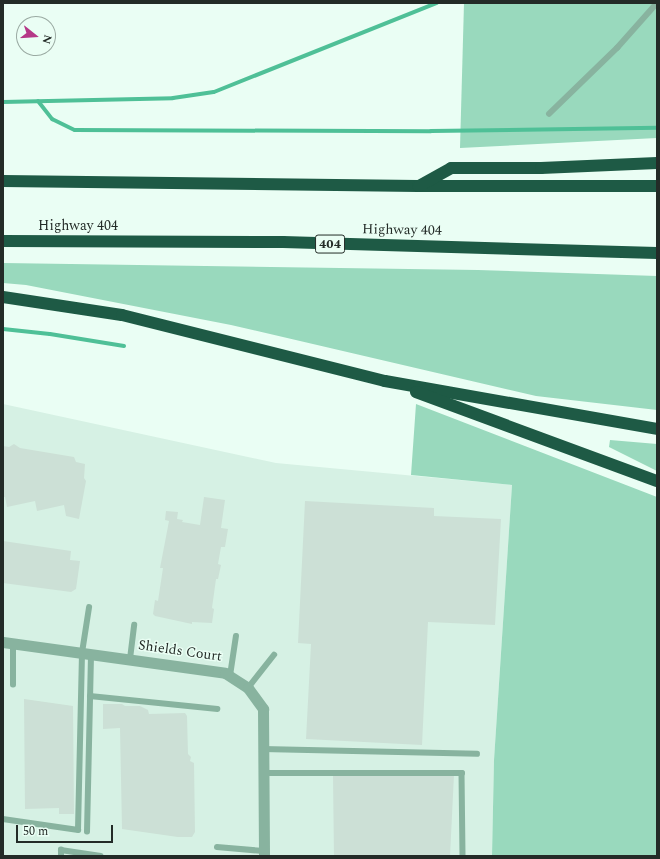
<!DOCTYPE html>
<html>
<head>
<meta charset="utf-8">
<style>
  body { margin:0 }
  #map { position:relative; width:660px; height:859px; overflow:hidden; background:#eafef4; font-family:Spectral,serif }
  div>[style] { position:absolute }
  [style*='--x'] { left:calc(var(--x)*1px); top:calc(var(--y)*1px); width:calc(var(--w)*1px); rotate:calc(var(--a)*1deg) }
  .built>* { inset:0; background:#d6f1e4 }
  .green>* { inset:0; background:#99d9bd }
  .stream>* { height:4px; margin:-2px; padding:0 2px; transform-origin:2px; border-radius:2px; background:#4fc097 }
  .building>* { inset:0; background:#cce0d6 }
  .service>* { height:5.5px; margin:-2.75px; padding:0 2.75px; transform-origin:2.75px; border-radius:2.75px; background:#88b39f }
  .minor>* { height:11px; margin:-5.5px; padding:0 5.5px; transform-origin:5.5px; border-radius:5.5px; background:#88b39f }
  .motorway>* { height:12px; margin:-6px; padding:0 6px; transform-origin:6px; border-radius:6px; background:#1e5a45 }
  span { translate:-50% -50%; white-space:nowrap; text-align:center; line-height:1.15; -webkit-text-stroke:3px #eafef4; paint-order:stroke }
  .shield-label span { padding:1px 3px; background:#eafef4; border:1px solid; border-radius:3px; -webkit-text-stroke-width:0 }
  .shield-label { font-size:13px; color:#232b27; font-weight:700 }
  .street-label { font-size:14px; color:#232b27 }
  .frame { position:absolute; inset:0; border:4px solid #232b27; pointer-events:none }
  .north { position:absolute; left:16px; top:16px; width:40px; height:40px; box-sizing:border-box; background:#eafef4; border:1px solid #9aaaa2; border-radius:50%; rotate:107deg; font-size:11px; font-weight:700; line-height:16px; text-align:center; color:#232b27 }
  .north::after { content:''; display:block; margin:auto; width:14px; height:18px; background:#b53887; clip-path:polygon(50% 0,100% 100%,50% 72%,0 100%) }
  .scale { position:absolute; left:16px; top:825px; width:97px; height:18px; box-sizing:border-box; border:2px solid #232b27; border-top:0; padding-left:5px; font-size:12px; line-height:14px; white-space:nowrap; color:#232b27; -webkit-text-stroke:3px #eafef4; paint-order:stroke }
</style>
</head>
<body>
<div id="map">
  <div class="built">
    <div style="clip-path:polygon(3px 404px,276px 463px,512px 485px,494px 760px,492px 856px,3px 856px)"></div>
  </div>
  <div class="green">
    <div style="clip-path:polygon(464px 3px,657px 3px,657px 138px,460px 148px)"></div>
    <div style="clip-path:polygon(3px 263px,478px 270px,657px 276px,657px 410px,536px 396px,231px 325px,26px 285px,3px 283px)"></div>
    <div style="clip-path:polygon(416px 404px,657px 497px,657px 856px,492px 856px,494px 760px,512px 485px,411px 475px)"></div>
    <div style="clip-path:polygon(610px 440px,657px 444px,657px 471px,609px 447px)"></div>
  </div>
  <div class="stream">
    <div style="--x:38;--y:101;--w:23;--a:52"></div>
    <div style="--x:52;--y:119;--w:25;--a:26"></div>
    <div style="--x:75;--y:130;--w:356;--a:0.2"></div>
    <div style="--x:431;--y:131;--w:226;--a:-0.8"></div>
    <div style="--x:3;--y:102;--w:170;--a:-1.3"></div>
    <div style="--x:173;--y:98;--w:41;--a:-8.3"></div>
    <div style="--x:214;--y:92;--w:240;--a:-21.8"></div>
    <div style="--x:3;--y:329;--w:47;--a:6.1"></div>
    <div style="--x:50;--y:334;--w:75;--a:9.2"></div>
  </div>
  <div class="building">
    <div style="clip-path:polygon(14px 444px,20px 448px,74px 457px,76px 462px,85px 464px,84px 478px,86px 481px,79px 519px,66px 516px,64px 505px,37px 511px,35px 501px,7px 507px,5px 497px,3px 497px,3px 446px,9px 447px)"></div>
    <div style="clip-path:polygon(204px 497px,225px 500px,221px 528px,228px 529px,225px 547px,221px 547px,218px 564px,221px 565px,218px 579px,216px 579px,212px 608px,214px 609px,212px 623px,192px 622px,192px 624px,155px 616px,153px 614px,155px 600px,158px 601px,163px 568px,160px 568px,169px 521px,165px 520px,166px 511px,178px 512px,177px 519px,183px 520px,182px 522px,200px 525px)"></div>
    <div style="clip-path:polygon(305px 501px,434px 508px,434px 516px,501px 519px,495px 625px,428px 622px,422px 745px,306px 739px,311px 644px,298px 643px)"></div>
    <div style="clip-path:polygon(3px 541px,71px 551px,70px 560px,80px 561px,76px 589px,71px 592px,3px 583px)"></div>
    <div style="clip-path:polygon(24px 699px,73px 706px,74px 814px,59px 814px,59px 808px,25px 809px)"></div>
    <div style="clip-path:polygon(103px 704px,122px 704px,125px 706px,140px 706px,148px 710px,149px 714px,185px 713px,187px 716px,188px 754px,191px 757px,190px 761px,194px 763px,195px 832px,192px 837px,178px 837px,122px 829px,120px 728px,103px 729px)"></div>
    <div style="clip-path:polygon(454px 774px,450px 856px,334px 856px,333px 776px)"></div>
  </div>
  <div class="service">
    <div style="--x:549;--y:114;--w:95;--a:-44.1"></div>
    <div style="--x:617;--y:48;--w:60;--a:-48.4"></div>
    <div style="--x:130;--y:659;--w:34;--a:-83"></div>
    <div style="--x:230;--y:676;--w:40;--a:-81.5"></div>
    <div style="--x:13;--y:685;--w:42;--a:-90"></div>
    <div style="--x:248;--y:688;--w:42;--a:-51.8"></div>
    <div style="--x:90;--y:696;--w:128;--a:5.8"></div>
    <div style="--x:263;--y:749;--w:214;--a:1.3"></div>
    <div style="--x:263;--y:773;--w:199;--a:0"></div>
    <div style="--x:462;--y:773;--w:83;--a:89.3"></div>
    <div style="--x:3;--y:819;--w:76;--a:8.3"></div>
    <div style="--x:78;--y:830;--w:177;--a:-88.7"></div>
    <div style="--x:82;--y:653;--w:46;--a:-81.2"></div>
    <div style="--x:87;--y:832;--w:178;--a:-88.7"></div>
    <div style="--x:217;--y:847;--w:47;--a:4.9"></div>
    <div style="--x:61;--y:856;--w:6;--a:-90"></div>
    <div style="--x:61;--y:850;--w:40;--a:8.5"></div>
  </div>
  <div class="minor">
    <div style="--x:3;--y:642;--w:224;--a:7.9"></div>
    <div style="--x:225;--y:673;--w:27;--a:33"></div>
    <div style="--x:248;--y:688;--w:26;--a:54"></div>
    <div style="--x:263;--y:709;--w:147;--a:89.6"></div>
  </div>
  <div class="motorway">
    <div style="--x:3;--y:181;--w:415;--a:0.7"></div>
    <div style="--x:418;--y:186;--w:239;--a:0"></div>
    <div style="--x:419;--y:186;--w:37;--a:-29"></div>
    <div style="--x:451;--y:168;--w:90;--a:0"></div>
    <div style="--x:541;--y:168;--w:116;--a:-2.5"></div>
    <div style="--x:3;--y:241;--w:280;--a:0.2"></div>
    <div style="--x:283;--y:242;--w:374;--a:1.7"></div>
    <div style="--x:3;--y:297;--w:120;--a:8.6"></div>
    <div style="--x:122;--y:315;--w:271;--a:14.1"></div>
    <div style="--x:385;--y:381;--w:276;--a:10"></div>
    <div style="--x:416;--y:392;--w:257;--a:20.3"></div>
  </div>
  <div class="shield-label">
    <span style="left:330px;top:244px">404</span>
  </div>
  <div class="street-label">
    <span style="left:78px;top:226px">Highway 404</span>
    <span style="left:402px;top:230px;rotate:1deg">Highway 404</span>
    <span style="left:180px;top:651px;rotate:8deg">Shields Court</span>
  </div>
  <div class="frame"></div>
  <div class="north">N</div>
  <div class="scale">50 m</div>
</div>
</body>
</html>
